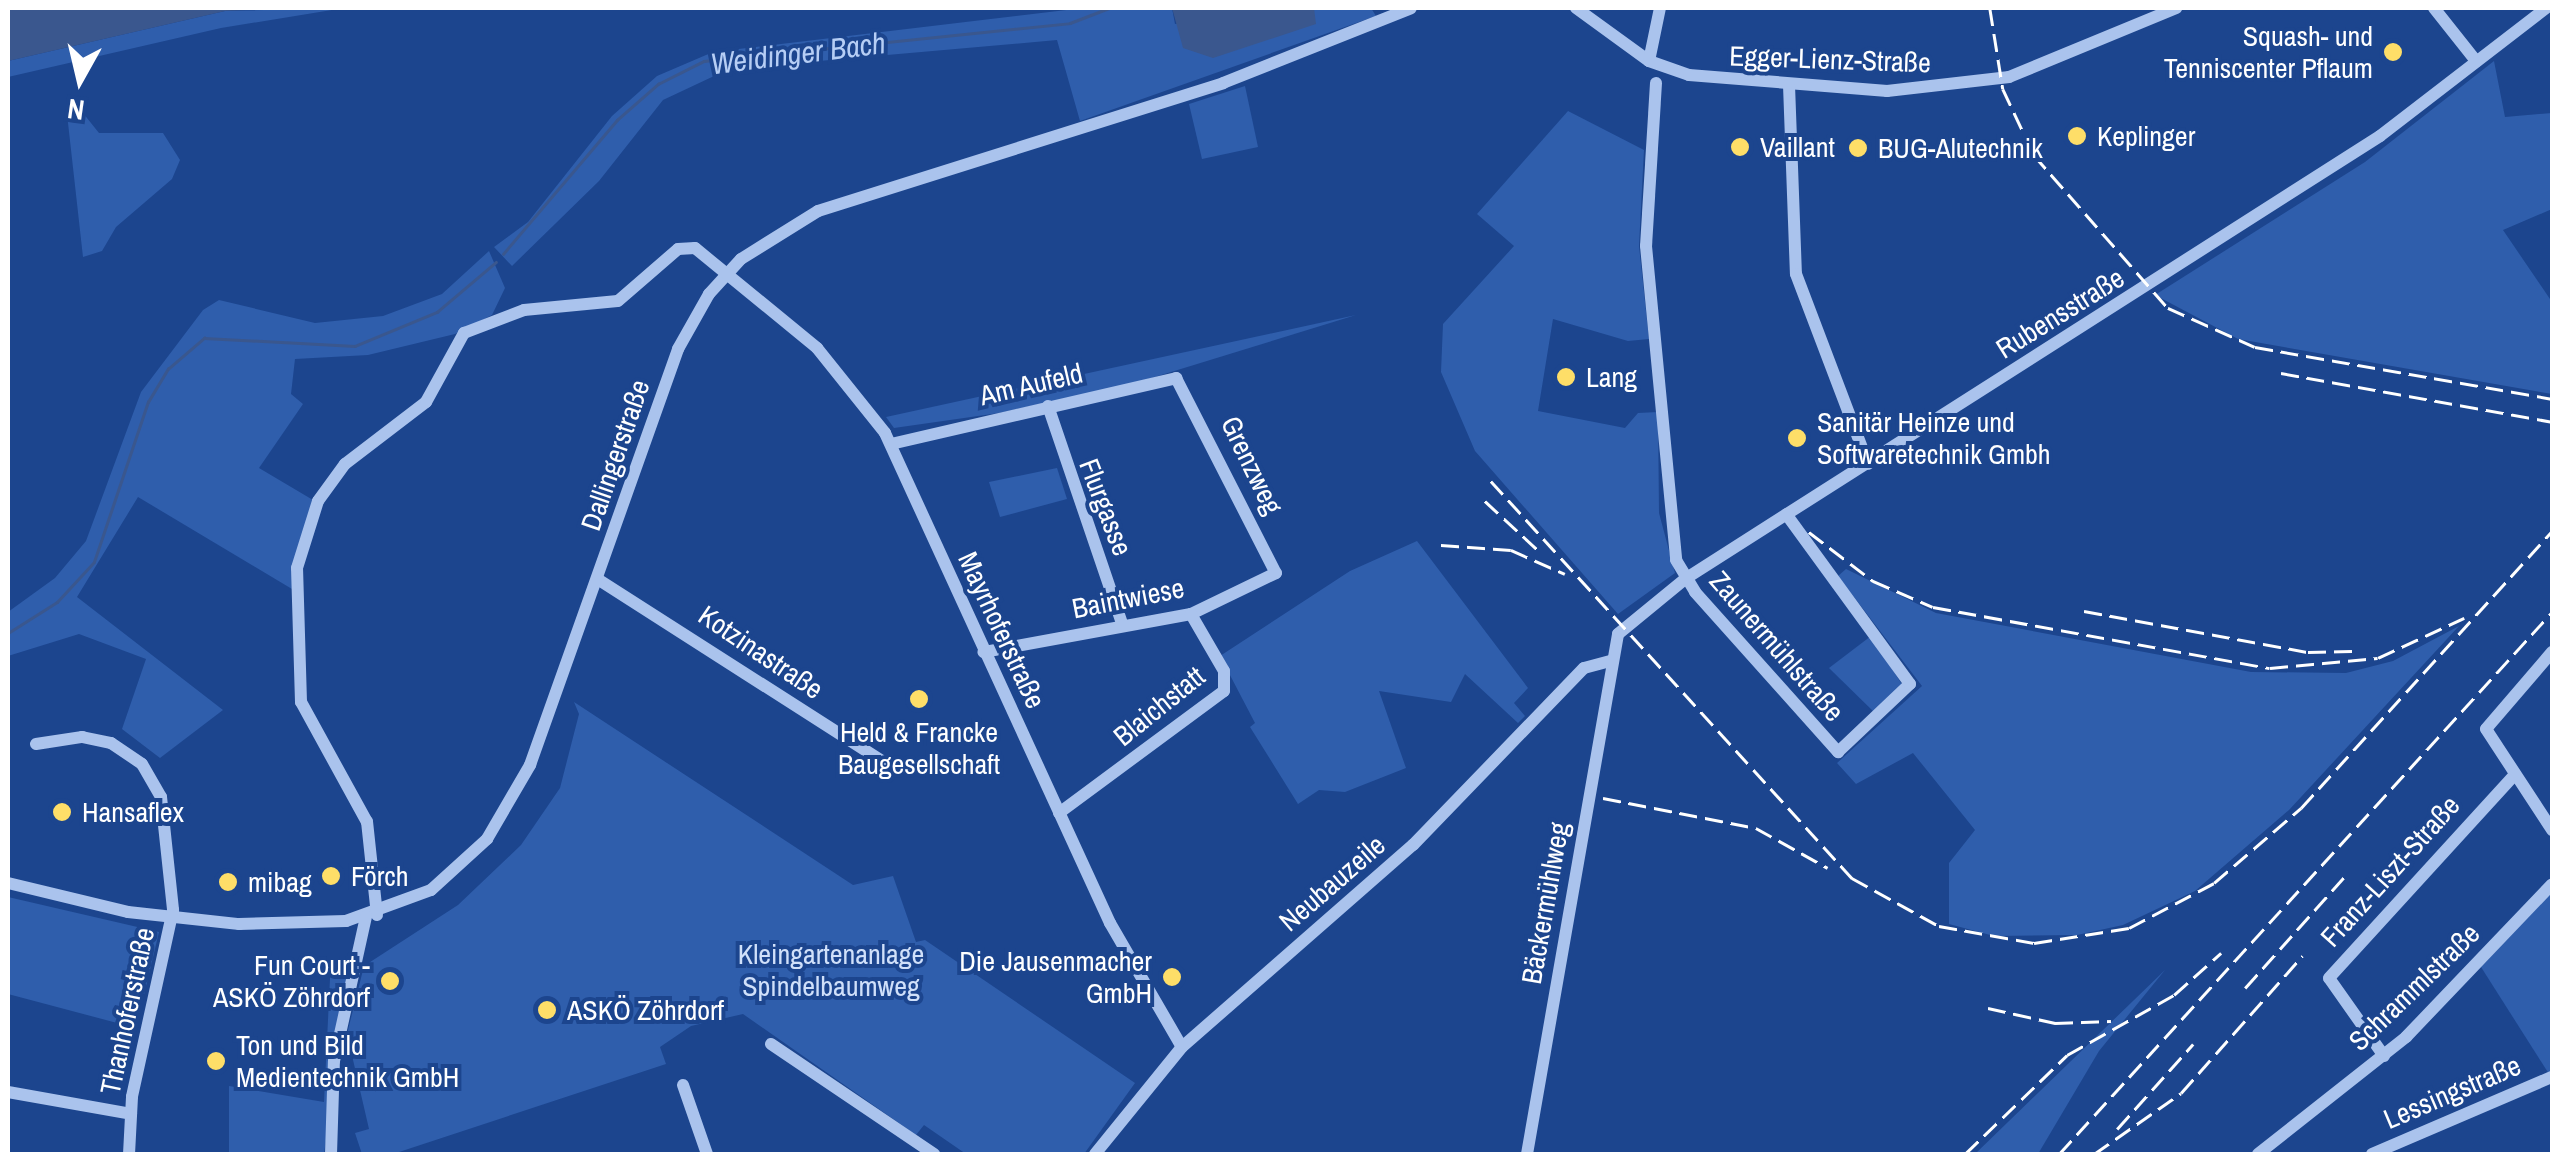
<!DOCTYPE html>
<html>
<head>
<meta charset="utf-8">
<style>
  body { margin:0 }
  #map { position:relative; width:2560px; height:1162px; overflow:hidden; background:#1c458e; font-family:"Archivo Narrow",sans-serif }
  div>[style] { position:absolute }
  [style*='--x'] { left:calc(var(--x)*1px); top:calc(var(--y)*1px); width:calc(var(--w)*1px); rotate:calc(var(--a)*1deg) }
  .green>* { inset:0; background:#2f5eac }
  .water>* { inset:0; background:#3a578e }
  .stream>* { height:2.5px; margin:-1.25px; padding:0 1.25px; transform-origin:1.25px; border-radius:1.25px; background:#3a578e }
  .minor>* { height:12px; margin:-6px; padding:0 6px; transform-origin:6px; border-radius:6px; background:#aac3ed }
  .rail>* { height:2.5px; margin-top:-1.25px; transform-origin:0; background:repeating-linear-gradient(90deg,#fff 0 18px,transparent 0 26px) }
  .dots>* { width:28px; height:28px; translate:-50% -50%; box-sizing:border-box; border:5px solid #1c458e; border-radius:50% }
  span { translate:-50% -50%; white-space:nowrap; text-align:center; line-height:1.15; -webkit-text-stroke:8px #1c458e; paint-order:stroke }
  .poi-label { font-size:28px; color:#fff }
  .right { translate:-100% -50%; text-align:right }
  .left { translate:0 -50%; text-align:left }
  .street-label { font-size:28px; color:#fff }
  .park-label { font-size:28px; color:#d0e0fa }
  .water-label { font-size:30px; color:#b6cef5; font-style:italic }
  .frame { position:absolute; inset:0; border:10px solid #fff; pointer-events:none }
  .north { position:absolute; left:30px; top:30px; width:100px; height:100px; -webkit-text-stroke:8px #1c458e; paint-order:stroke; rotate:188deg; font-size:28px; font-weight:700; line-height:40px; text-align:center; color:#fff }
  .north::after { content:''; display:block; margin:auto; width:35px; height:45px; background:#fff; clip-path:polygon(50% 0,100% 100%,50% 72%,0 100%) }
</style>
</head>
<body>
<div id="map">
  <div class="green">
    <div style="clip-path:polygon(344px 8px,221px 28px,8px 77px,8px 61px,225px 11px)"></div>
    <div style="clip-path:polygon(1083px 8px,1172px 8px,1175px 24px,1314px 8px,1371px 8px,1376px 16px,1080px 121px,1057px 40px,729px 69px,663px 100px,599px 181px,512px 266px,494px 247px,528px 222px,612px 116px,657px 76px,713px 52px)"></div>
    <div style="clip-path:polygon(2494px 61px,2505px 117px,2552px 113px,2552px 209px,2503px 230px,2552px 302px,2552px 394px,2238px 339px,2155px 295px,2365px 162px)"></div>
    <div style="clip-path:polygon(1245px 86px,1258px 147px,1202px 159px,1189px 104px)"></div>
    <div style="clip-path:polygon(1568px 111px,1644px 150px,1639px 246px,1649px 339px,1628px 341px,1553px 319px,1538px 411px,1625px 428px,1638px 413px,1658px 412px,1659px 513px,1675px 573px,1618px 614px,1475px 451px,1441px 372px,1443px 324px,1514px 246px,1477px 214px)"></div>
    <div style="clip-path:polygon(83px 113px,99px 133px,163px 133px,180px 160px,172px 179px,116px 227px,102px 251px,83px 257px,67px 114px)"></div>
    <div style="clip-path:polygon(489px 251px,505px 288px,492px 315px,455px 334px,368px 355px,295px 359px,291px 394px,303px 404px,259px 468px,313px 500px,292px 589px,138px 497px,77px 597px,223px 710px,160px 758px,122px 729px,146px 659px,79px 634px,8px 656px,8px 612px,55px 578px,86px 541px,141px 392px,203px 310px,219px 300px,315px 323px,383px 316px,442px 294px)"></div>
    <div style="clip-path:polygon(1356px 315px,1132px 384px,999px 413px,894px 428px,886px 417px)"></div>
    <div style="clip-path:polygon(1057px 468px,1067px 499px,1000px 517px,989px 482px)"></div>
    <div style="clip-path:polygon(1417px 541px,1528px 688px,1514px 703px,1525px 716px,1518px 723px,1465px 674px,1451px 702px,1379px 691px,1406px 768px,1345px 792px,1319px 790px,1298px 804px,1250px 727px,1255px 723px,1220px 656px,1350px 571px)"></div>
    <div style="clip-path:polygon(1846px 569px,1936px 613px,2251px 672px,2346px 673px,2393px 661px,2459px 626px,2289px 810px,2195px 891px,2123px 925px,2077px 935px,1994px 936px,1949px 924px,1949px 863px,1975px 830px,1913px 753px,1856px 784px,1837px 763px,1922px 686px,1838px 576px)"></div>
    <div style="clip-path:polygon(1871px 636px,1903px 686px,1876px 714px,1829px 668px)"></div>
    <div style="clip-path:polygon(574px 702px,853px 885px,893px 876px,916px 942px,925px 940px,1135px 1083px,1084px 1154px,966px 1154px,924px 1125px,916px 1135px,743px 1014px,691px 1026px,660px 1047px,666px 1064px,393px 1154px,362px 1154px,355px 1133px,369px 1129px,347px 1034px,364px 966px,458px 905px,521px 845px,560px 788px,579px 714px)"></div>
    <div style="clip-path:polygon(2552px 892px,2552px 1072px,2549px 1074px,2481px 967px)"></div>
    <div style="clip-path:polygon(8px 897px,159px 932px,136px 1028px,8px 994px)"></div>
    <div style="clip-path:polygon(331px 958px,352px 961px,324px 1154px,229px 1154px,229px 1086px,324px 1102px)"></div>
    <div style="clip-path:polygon(2165px 970px,2099px 1051px,2038px 1154px,1975px 1154px)"></div>
  </div>
  <div class="water">
    <div style="clip-path:polygon(8px 8px,292px 8px,225px 11px,8px 61px)"></div>
    <div style="clip-path:polygon(1172px 8px,1314px 8px,1316px 24px,1213px 58px,1183px 48px)"></div>
  </div>
  <div class="stream">
    <div style="--x:503;--y:254;--w:176;--a:-49.6"></div>
    <div style="--x:617;--y:120;--w:55;--a:-41.3"></div>
    <div style="--x:658;--y:84;--w:51;--a:-26.6"></div>
    <div style="--x:704;--y:61;--w:368;--a:-5.9"></div>
    <div style="--x:1070;--y:23;--w:42;--a:-21"></div>
    <div style="--x:8;--y:633;--w:58;--a:-32.3"></div>
    <div style="--x:57;--y:602;--w:54;--a:-47.2"></div>
    <div style="--x:94;--y:562;--w:169;--a:-71.4"></div>
    <div style="--x:148;--y:402;--w:39;--a:-59"></div>
    <div style="--x:168;--y:369;--w:48;--a:-40.7"></div>
    <div style="--x:204;--y:338;--w:151;--a:3"></div>
    <div style="--x:355;--y:346;--w:89;--a:-22.5"></div>
    <div style="--x:437;--y:312;--w:77;--a:-40.3"></div>
  </div>
  <div class="minor">
    <div style="--x:1576;--y:8;--w:90;--a:36"></div>
    <div style="--x:1649;--y:61;--w:42;--a:19.3"></div>
    <div style="--x:1689;--y:75;--w:199;--a:4.6"></div>
    <div style="--x:1887;--y:91;--w:123;--a:-6.5"></div>
    <div style="--x:2009;--y:77;--w:181;--a:-22.4"></div>
    <div style="--x:2434;--y:8;--w:68;--a:51.6"></div>
    <div style="--x:1649;--y:61;--w:54;--a:-78.3"></div>
    <div style="--x:1656;--y:83;--w:163;--a:93.5"></div>
    <div style="--x:1646;--y:246;--w:315;--a:84.5"></div>
    <div style="--x:1676;--y:560;--w:37;--a:59"></div>
    <div style="--x:1695;--y:592;--w:215;--a:48.2"></div>
    <div style="--x:1838;--y:752;--w:99;--a:-43.4"></div>
    <div style="--x:1910;--y:684;--w:210;--a:-126.1"></div>
    <div style="--x:1789;--y:85;--w:189;--a:87.9"></div>
    <div style="--x:1796;--y:274;--w:203;--a:69.2"></div>
    <div style="--x:1048;--y:406;--w:232;--a:71.2"></div>
    <div style="--x:891;--y:444;--w:293;--a:-13"></div>
    <div style="--x:1176;--y:378;--w:219;--a:62.9"></div>
    <div style="--x:1276;--y:573;--w:94;--a:154.2"></div>
    <div style="--x:1191;--y:614;--w:211;--a:169.6"></div>
    <div style="--x:599;--y:580;--w:350;--a:32.6"></div>
    <div style="--x:2552;--y:652;--w:101;--a:130.6"></div>
    <div style="--x:2486;--y:729;--w:121;--a:56.8"></div>
    <div style="--x:36;--y:744;--w:47;--a:-8.7"></div>
    <div style="--x:82;--y:737;--w:30;--a:12"></div>
    <div style="--x:111;--y:743;--w:37;--a:34"></div>
    <div style="--x:142;--y:764;--w:38;--a:60"></div>
    <div style="--x:161;--y:797;--w:114;--a:83.9"></div>
    <div style="--x:173;--y:910;--w:191;--a:102.4"></div>
    <div style="--x:132;--y:1097;--w:57;--a:93"></div>
    <div style="--x:1059;--y:813;--w:205;--a:-36.5"></div>
    <div style="--x:1224;--y:691;--w:20;--a:-90"></div>
    <div style="--x:1224;--y:671;--w:66;--a:-120.1"></div>
    <div style="--x:8;--y:883;--w:123;--a:13.6"></div>
    <div style="--x:128;--y:912;--w:112;--a:6.2"></div>
    <div style="--x:239;--y:924;--w:107;--a:-1.6"></div>
    <div style="--x:346;--y:921;--w:90;--a:-20"></div>
    <div style="--x:431;--y:890;--w:76;--a:-42.3"></div>
    <div style="--x:487;--y:839;--w:86;--a:-59.8"></div>
    <div style="--x:530;--y:765;--w:442;--a:-70.4"></div>
    <div style="--x:678;--y:349;--w:63;--a:-60.6"></div>
    <div style="--x:709;--y:294;--w:47;--a:-47.6"></div>
    <div style="--x:741;--y:259;--w:91;--a:-31.9"></div>
    <div style="--x:818;--y:211;--w:425;--a:-17.5"></div>
    <div style="--x:1223;--y:83;--w:202;--a:-21.7"></div>
    <div style="--x:377;--y:915;--w:94;--a:-96.1"></div>
    <div style="--x:367;--y:822;--w:137;--a:-118.8"></div>
    <div style="--x:301;--y:702;--w:134;--a:-91.7"></div>
    <div style="--x:297;--y:568;--w:70;--a:-72.6"></div>
    <div style="--x:318;--y:501;--w:46;--a:-53.9"></div>
    <div style="--x:345;--y:464;--w:102;--a:-37.4"></div>
    <div style="--x:426;--y:402;--w:79;--a:-61.2"></div>
    <div style="--x:464;--y:333;--w:64;--a:-21"></div>
    <div style="--x:524;--y:310;--w:94;--a:-5.5"></div>
    <div style="--x:618;--y:301;--w:79;--a:-40.9"></div>
    <div style="--x:678;--y:249;--w:17;--a:-3"></div>
    <div style="--x:695;--y:248;--w:158;--a:39.3"></div>
    <div style="--x:817;--y:348;--w:109;--a:51.3"></div>
    <div style="--x:885;--y:433;--w:539;--a:65.34"></div>
    <div style="--x:1110;--y:923;--w:143;--a:59.9"></div>
    <div style="--x:771;--y:1044;--w:197;--a:34"></div>
    <div style="--x:2384;--y:1056;--w:95;--a:-125.2"></div>
    <div style="--x:2329;--y:978;--w:276;--a:-47.6"></div>
    <div style="--x:683;--y:1085;--w:73;--a:70.8"></div>
    <div style="--x:8;--y:1092;--w:125;--a:10.1"></div>
    <div style="--x:331;--y:1154;--w:93;--a:-88.2"></div>
    <div style="--x:334;--y:1061;--w:148;--a:-77.5"></div>
    <div style="--x:1095;--y:1154;--w:138;--a:-50.9"></div>
    <div style="--x:1182;--y:1047;--w:307;--a:-41.2"></div>
    <div style="--x:1413;--y:845;--w:246;--a:-46"></div>
    <div style="--x:1584;--y:668;--w:28;--a:-15"></div>
    <div style="--x:1527;--y:1154;--w:528;--a:-80.07"></div>
    <div style="--x:1618;--y:634;--w:87;--a:-39.4"></div>
    <div style="--x:1685;--y:579;--w:824;--a:-32.51"></div>
    <div style="--x:2380;--y:136;--w:210;--a:-37.6"></div>
    <div style="--x:2258;--y:1154;--w:189;--a:-38.3"></div>
    <div style="--x:2406;--y:1037;--w:211;--a:-46.3"></div>
    <div style="--x:2372;--y:1154;--w:196;--a:-23.2"></div>
  </div>
  <div class="rail">
    <div style="--x:1990;--y:8;--w:82;--a:80.9"></div>
    <div style="--x:2003;--y:89;--w:73;--a:64.8"></div>
    <div style="--x:2034;--y:155;--w:203;--a:48.8"></div>
    <div style="--x:2168;--y:308;--w:95;--a:24.1"></div>
    <div style="--x:2255;--y:347;--w:302;--a:9.9"></div>
    <div style="--x:2281;--y:373;--w:275;--a:10.2"></div>
    <div style="--x:1491;--y:481;--w:537;--a:47.72"></div>
    <div style="--x:1852;--y:878;--w:99;--a:28.9"></div>
    <div style="--x:1939;--y:926;--w:97;--a:10.1"></div>
    <div style="--x:2034;--y:943;--w:96;--a:-9"></div>
    <div style="--x:2129;--y:928;--w:96;--a:-27.9"></div>
    <div style="--x:2214;--y:883;--w:115;--a:-40.8"></div>
    <div style="--x:2301;--y:808;--w:374;--a:-47.8"></div>
    <div style="--x:1485;--y:501;--w:72;--a:42.8"></div>
    <div style="--x:1809;--y:532;--w:81;--a:37.4"></div>
    <div style="--x:1873;--y:581;--w:65;--a:23.4"></div>
    <div style="--x:1933;--y:607;--w:342;--a:10.3"></div>
    <div style="--x:2270;--y:668;--w:108;--a:-5.3"></div>
    <div style="--x:2378;--y:658;--w:95;--a:-24.9"></div>
    <div style="--x:1441;--y:545;--w:70;--a:4.1"></div>
    <div style="--x:1511;--y:550;--w:59;--a:24"></div>
    <div style="--x:2084;--y:611;--w:228;--a:10.4"></div>
    <div style="--x:2308;--y:652;--w:44;--a:-1.3"></div>
    <div style="--x:1603;--y:798;--w:156;--a:11.1"></div>
    <div style="--x:1756;--y:828;--w:82;--a:29.1"></div>
    <div style="--x:2245;--y:988;--w:154;--a:-48.2"></div>
    <div style="--x:1988;--y:1008;--w:69;--a:12.6"></div>
    <div style="--x:2055;--y:1023;--w:56;--a:-2"></div>
    <div style="--x:2117;--y:1129;--w:114;--a:-48.2"></div>
    <div style="--x:1965;--y:1154;--w:142;--a:-44.1"></div>
    <div style="--x:2067;--y:1055;--w:123;--a:-29.3"></div>
    <div style="--x:2174;--y:995;--w:63;--a:-41.8"></div>
    <div style="--x:2059;--y:1154;--w:733;--a:-47.71"></div>
    <div style="--x:2094;--y:1154;--w:106;--a:-35"></div>
    <div style="--x:2181;--y:1093;--w:183;--a:-48.5"></div>
  </div>
  <div class="dots">
    <div style="left:2393px;top:52px;background:#fede68"></div>
    <div style="left:2077px;top:136px;background:#fede68"></div>
    <div style="left:1740px;top:147px;background:#fede68"></div>
    <div style="left:1858px;top:148px;background:#fede68"></div>
    <div style="left:1566px;top:377px;background:#fede68"></div>
    <div style="left:1797px;top:438px;background:#fede68"></div>
    <div style="left:919px;top:699px;background:#fede68"></div>
    <div style="left:62px;top:812px;background:#fede68"></div>
    <div style="left:331px;top:876px;background:#fede68"></div>
    <div style="left:228px;top:882px;background:#fede68"></div>
    <div style="left:1172px;top:977px;background:#fede68"></div>
    <div style="left:390px;top:981px;background:#fede68"></div>
    <div style="left:547px;top:1010px;background:#fede68"></div>
    <div style="left:216px;top:1061px;background:#fede68"></div>
  </div>
  <div class="poi-label">
    <span class="right" style="left:2373px;top:52px">Squash- und<br>Tenniscenter Pflaum</span>
    <span class="left" style="left:2097px;top:136px">Keplinger</span>
    <span class="left" style="left:1760px;top:147px">Vaillant</span>
    <span class="left" style="left:1878px;top:148px">BUG-Alutechnik</span>
    <span class="left" style="left:1586px;top:377px">Lang</span>
    <span class="left" style="left:1817px;top:438px">Sanitär Heinze und<br>Softwaretechnik Gmbh</span>
    <span style="left:919px;top:748px">Held &amp; Francke<br>Baugesellschaft</span>
    <span class="left" style="left:82px;top:812px">Hansaflex</span>
    <span class="left" style="left:351px;top:876px">Förch</span>
    <span class="left" style="left:248px;top:882px">mibag</span>
    <span class="right" style="left:1152px;top:977px">Die Jausenmacher<br>GmbH</span>
    <span class="right" style="left:370px;top:981px">Fun Court -<br>ASKÖ Zöhrdorf</span>
    <span class="left" style="left:567px;top:1010px">ASKÖ Zöhrdorf</span>
    <span class="left" style="left:236px;top:1061px">Ton und Bild<br>Medientechnik GmbH</span>
  </div>
  <div class="street-label">
    <span style="left:1830px;top:59px;rotate:2deg">Egger-Lienz-Straße</span>
    <span style="left:2060px;top:313px;rotate:-32deg">Rubensstraße</span>
    <span style="left:1031px;top:384px;rotate:-13deg">Am Aufeld</span>
    <span style="left:615px;top:455px;rotate:-71deg">Dallingerstraße</span>
    <span style="left:1252px;top:465px;rotate:64deg">Grenzweg</span>
    <span style="left:1106px;top:507px;rotate:69deg">Flurgasse</span>
    <span style="left:1128px;top:598px;rotate:-11deg">Baintwiese</span>
    <span style="left:1002px;top:630px;rotate:65deg">Mayrhoferstraße</span>
    <span style="left:1777px;top:646px;rotate:49deg">Zaunermühlstraße</span>
    <span style="left:761px;top:652px;rotate:34deg">Kotzinastraße</span>
    <span style="left:1159px;top:706px;rotate:-39deg">Blaichstatt</span>
    <span style="left:2390px;top:871px;rotate:-48deg">Franz-Liszt-Straße</span>
    <span style="left:1332px;top:883px;rotate:-41deg">Neubauzeile</span>
    <span style="left:1545px;top:903px;rotate:-80deg">Bäckermühlweg</span>
    <span style="left:2414px;top:987px;rotate:-44deg">Schrammlstraße</span>
    <span style="left:127px;top:1011px;rotate:-78deg">Thanhoferstraße</span>
    <span style="left:2452px;top:1092px;rotate:-23deg">Lessingstraße</span>
  </div>
  <div class="park-label">
    <span style="left:831px;top:970px">Kleingartenanlage<br>Spindelbaumweg</span>
  </div>
  <div class="water-label">
    <span style="left:798px;top:53px;rotate:-7deg">Weidinger Bach</span>
  </div>
  <div class="frame"></div>
  <div class="north">N</div>
</div>
</body>
</html>
